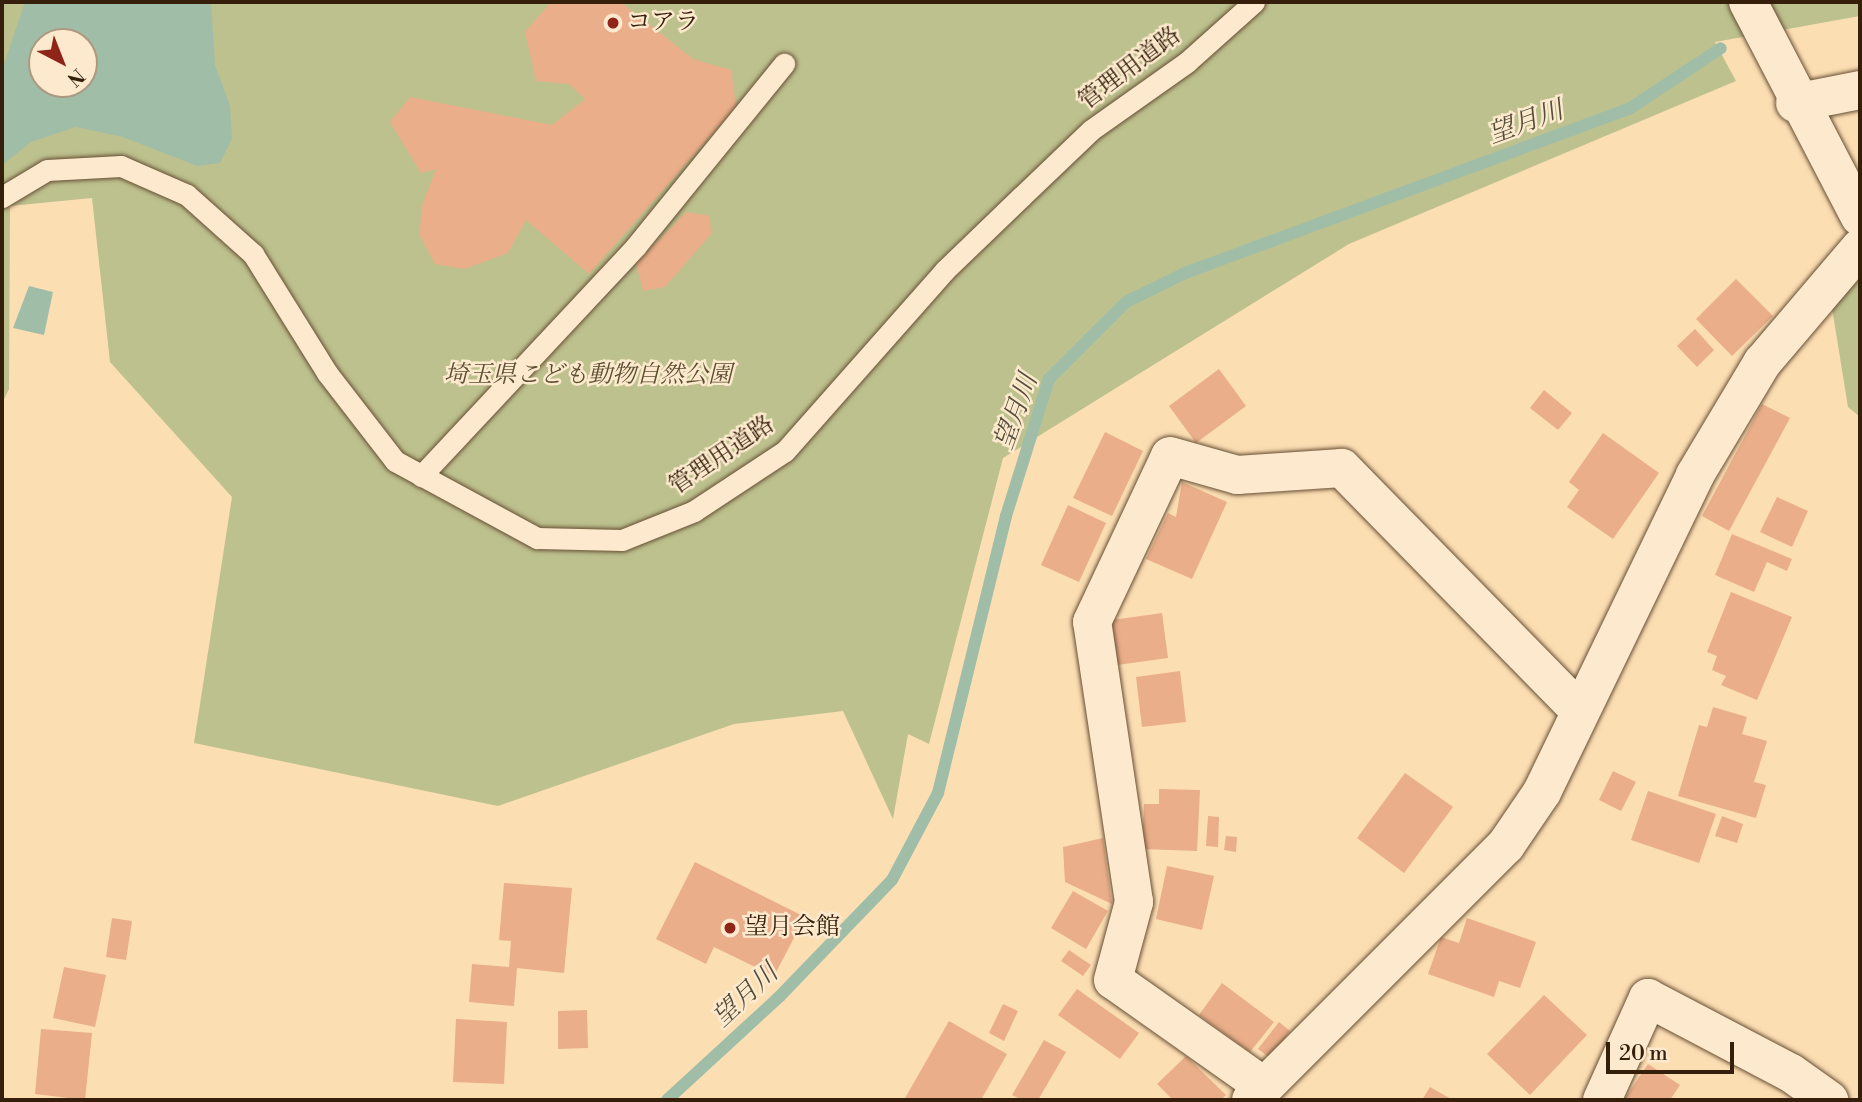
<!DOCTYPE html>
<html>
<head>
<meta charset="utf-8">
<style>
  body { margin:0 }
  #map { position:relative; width:1862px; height:1102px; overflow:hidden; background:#fcdeb3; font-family:"Libre Bodoni","Noto Serif JP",serif }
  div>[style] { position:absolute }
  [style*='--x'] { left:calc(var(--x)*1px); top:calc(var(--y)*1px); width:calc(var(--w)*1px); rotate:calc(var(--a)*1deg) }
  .green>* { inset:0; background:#bdc18e }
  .water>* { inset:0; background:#a0bda8 }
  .stream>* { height:12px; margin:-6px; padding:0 6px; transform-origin:6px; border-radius:6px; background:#a0bda8 }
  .building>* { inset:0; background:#eaae8a }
  .roads { filter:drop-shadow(0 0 2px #674f35) drop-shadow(0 0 2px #674f35) }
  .service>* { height:21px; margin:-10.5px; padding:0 10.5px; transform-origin:10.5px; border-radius:10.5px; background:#fdeace }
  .minor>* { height:38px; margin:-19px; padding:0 19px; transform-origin:19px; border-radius:19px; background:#fdeace }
  .tertiary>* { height:38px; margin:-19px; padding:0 19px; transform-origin:19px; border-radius:19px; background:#fdeace }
  .dots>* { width:19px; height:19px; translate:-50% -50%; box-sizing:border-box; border:4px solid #fdeace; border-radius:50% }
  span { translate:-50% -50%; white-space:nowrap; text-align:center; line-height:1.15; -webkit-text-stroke:5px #fdeace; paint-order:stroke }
  .poi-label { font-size:24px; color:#351f0b }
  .left { translate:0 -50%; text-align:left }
  .street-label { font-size:24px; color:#351f0b }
  .park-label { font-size:24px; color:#5e5032; font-style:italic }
  .water-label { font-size:26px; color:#554e3a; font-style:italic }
  .frame { position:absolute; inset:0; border:4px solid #351f0b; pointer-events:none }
  .north { position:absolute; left:28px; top:28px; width:70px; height:70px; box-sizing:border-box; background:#fdeace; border:2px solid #ad9980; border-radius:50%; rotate:138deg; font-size:19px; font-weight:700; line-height:28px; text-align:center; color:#351f0b }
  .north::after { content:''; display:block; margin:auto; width:24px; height:32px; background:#8f2418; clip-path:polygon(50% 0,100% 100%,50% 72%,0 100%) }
  .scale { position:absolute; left:1606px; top:1042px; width:128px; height:32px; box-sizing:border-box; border:4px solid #351f0b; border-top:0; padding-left:9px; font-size:21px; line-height:24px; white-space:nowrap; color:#351f0b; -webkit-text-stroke:5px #fdeace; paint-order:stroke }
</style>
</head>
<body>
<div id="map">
  <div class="green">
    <div style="clip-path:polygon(evenodd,2px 2px,1860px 2px,1860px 16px,1715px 42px,1736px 81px,1349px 244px,1003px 458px,929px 744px,908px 734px,893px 819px,843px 711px,734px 724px,498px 806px,194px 743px,232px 497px,110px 362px,92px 198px,10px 206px,9px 389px,2px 403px,2px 2px,42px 42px,84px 42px,84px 84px,42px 84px,42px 42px)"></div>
    <div style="clip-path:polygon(1860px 274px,1860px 417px,1848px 407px,1832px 308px)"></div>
  </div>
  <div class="water">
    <div style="clip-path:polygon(evenodd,25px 2px,211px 2px,215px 65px,230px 106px,232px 139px,220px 163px,197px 166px,123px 137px,76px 127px,31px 142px,2px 165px,2px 70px,25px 2px,42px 42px,84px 42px,84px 84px,42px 84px,42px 42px)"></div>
    <div style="clip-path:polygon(29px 286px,53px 292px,44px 335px,13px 328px)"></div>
  </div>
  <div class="stream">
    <div style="--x:667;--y:1100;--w:154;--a:-42.6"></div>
    <div style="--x:780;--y:996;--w:161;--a:-46"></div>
    <div style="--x:892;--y:880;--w:98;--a:-62.1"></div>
    <div style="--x:938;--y:793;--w:285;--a:-76.2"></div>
    <div style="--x:1006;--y:516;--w:144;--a:-72.6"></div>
    <div style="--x:1049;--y:379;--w:109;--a:-45"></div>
    <div style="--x:1126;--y:302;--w:66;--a:-26.2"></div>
    <div style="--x:1185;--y:273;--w:473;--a:-20.3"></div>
    <div style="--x:1629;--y:109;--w:110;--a:-33.5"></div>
  </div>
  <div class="building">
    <div style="clip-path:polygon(551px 2px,621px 2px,693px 59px,731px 70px,736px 107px,589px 274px,526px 220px,508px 253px,464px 269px,435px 264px,420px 236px,421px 208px,436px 169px,421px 173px,390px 122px,410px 97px,552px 125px,585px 99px,569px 84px,536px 81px,525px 32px)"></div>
    <div style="clip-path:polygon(686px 212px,710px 216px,711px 234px,665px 287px,643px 291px,636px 264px)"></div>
    <div style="clip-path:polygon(1736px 279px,1773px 316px,1732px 356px,1696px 319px)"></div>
    <div style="clip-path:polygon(1695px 329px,1714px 350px,1697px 367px,1677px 346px)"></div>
    <div style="clip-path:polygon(1219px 369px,1246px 406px,1196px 443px,1169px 406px)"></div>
    <div style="clip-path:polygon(1544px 390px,1572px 413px,1558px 430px,1530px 408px)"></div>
    <div style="clip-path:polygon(1762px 404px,1790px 418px,1729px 531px,1702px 516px)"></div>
    <div style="clip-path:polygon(1105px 432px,1143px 451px,1112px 516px,1073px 498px)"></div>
    <div style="clip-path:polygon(1603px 433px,1659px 473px,1613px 539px,1567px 507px,1579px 490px,1569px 482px)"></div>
    <div style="clip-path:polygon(1182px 482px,1227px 502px,1192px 579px,1146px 559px,1168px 513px,1176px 517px)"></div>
    <div style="clip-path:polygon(1777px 497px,1808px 511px,1792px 547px,1760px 532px)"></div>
    <div style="clip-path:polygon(1068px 505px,1106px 523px,1079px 582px,1041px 565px)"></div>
    <div style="clip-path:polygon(1732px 534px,1792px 559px,1787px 571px,1767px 562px,1754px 592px,1715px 575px)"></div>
    <div style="clip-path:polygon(1731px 592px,1792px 617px,1757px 700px,1721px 685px,1726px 676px,1712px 670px,1717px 656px,1707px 652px)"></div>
    <div style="clip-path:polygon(1162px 613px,1168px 658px,1117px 665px,1112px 620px)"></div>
    <div style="clip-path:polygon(1180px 671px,1186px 722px,1142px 727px,1136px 677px)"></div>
    <div style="clip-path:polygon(1713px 707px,1747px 717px,1742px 734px,1767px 741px,1754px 782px,1766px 785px,1756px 818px,1678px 796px,1699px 725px,1707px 727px)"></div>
    <div style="clip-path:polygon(1613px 771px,1636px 782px,1621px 811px,1599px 800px)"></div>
    <div style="clip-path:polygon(1405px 773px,1453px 807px,1404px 873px,1357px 838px)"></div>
    <div style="clip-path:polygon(1159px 789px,1200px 790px,1197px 851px,1142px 849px,1144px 804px,1159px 804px)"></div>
    <div style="clip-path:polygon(1648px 791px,1716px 814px,1699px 863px,1631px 840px)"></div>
    <div style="clip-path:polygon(1208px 816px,1219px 817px,1218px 847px,1206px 846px)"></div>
    <div style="clip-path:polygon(1722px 816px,1743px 824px,1737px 843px,1715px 836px)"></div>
    <div style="clip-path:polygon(1226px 836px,1237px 837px,1236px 852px,1224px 850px)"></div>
    <div style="clip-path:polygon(1103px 838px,1112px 904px,1065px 882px,1063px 847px)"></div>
    <div style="clip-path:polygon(695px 862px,805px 917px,774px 976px,714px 947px,706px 964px,656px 939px)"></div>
    <div style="clip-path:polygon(1167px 866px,1214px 876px,1202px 930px,1156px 919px)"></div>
    <div style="clip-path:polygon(504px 883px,572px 888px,564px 973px,517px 968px,514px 1006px,469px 1002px,472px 964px,509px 967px,511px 941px,499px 940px)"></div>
    <div style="clip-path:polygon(1073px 891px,1108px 911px,1086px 949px,1051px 928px)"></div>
    <div style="clip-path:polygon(112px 918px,132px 921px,126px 960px,106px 957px)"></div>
    <div style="clip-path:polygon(1467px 918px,1536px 942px,1520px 988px,1499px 981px,1494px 997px,1428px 974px,1441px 937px,1459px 943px)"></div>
    <div style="clip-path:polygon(1069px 950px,1091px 965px,1083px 976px,1061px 961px)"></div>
    <div style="clip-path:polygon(64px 967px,106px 975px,95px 1027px,53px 1018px)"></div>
    <div style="clip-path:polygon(1222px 983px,1274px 1022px,1250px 1052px,1199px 1015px)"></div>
    <div style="clip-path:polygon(1077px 989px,1139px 1033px,1120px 1059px,1058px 1015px)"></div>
    <div style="clip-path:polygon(1544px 995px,1587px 1035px,1530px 1095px,1487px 1054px)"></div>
    <div style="clip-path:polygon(1003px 1004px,1018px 1011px,1004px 1041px,989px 1033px)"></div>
    <div style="clip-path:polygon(587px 1010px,588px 1048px,558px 1049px,558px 1011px)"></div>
    <div style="clip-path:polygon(456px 1019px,507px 1022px,504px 1084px,453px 1082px)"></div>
    <div style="clip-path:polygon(949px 1021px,1007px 1054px,981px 1100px,904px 1100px)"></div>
    <div style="clip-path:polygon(1279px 1022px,1290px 1031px,1270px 1058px,1258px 1049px)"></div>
    <div style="clip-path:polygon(41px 1029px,92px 1033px,85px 1100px,35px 1094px)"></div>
    <div style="clip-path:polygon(1044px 1040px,1066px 1052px,1038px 1100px,1022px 1100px,1012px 1095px)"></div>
    <div style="clip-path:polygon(1186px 1056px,1226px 1095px,1221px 1100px,1173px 1100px,1157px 1084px)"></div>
    <div style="clip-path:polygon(1648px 1064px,1680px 1085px,1670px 1100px,1625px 1098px)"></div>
    <div style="clip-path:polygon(1430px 1087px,1453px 1100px,1422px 1100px)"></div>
  </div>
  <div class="roads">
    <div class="service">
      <div style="--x:2;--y:197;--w:52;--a:-31"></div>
      <div style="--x:47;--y:170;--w:74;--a:-3.1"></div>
      <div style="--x:121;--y:166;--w:72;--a:23.7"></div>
      <div style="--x:187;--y:195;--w:89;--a:41.8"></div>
      <div style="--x:253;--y:254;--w:140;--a:58.1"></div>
      <div style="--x:327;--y:373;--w:111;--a:52.3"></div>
      <div style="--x:395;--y:461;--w:162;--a:28.5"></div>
      <div style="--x:537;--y:538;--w:85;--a:1.3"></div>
      <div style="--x:622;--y:540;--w:78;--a:-21.9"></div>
      <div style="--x:694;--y:511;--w:109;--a:-33.4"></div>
      <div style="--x:785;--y:451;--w:240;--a:-48.5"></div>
      <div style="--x:944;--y:271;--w:108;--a:-43.9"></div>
      <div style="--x:1022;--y:196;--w:95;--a:-43.7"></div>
      <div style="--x:1091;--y:130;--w:118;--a:-35.3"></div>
      <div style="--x:1187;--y:62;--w:90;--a:-41.8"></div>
      <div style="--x:421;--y:476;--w:315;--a:-46.9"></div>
      <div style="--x:636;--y:246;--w:235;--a:-50.9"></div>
    </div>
    <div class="minor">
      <div style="--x:1795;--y:103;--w:66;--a:-11.3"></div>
      <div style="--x:1262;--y:1085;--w:182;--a:-144.8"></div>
      <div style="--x:1113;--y:980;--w:81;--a:-74.9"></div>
      <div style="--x:1134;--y:902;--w:283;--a:-98.5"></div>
      <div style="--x:1092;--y:622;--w:183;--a:-64.8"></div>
      <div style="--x:1170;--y:456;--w:70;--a:15.8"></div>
      <div style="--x:1237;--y:475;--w:105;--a:-3.8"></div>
      <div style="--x:1342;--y:468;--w:340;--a:45.6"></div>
      <div style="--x:1251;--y:1100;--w:361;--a:-45"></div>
      <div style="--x:1506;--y:845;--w:64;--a:-55.8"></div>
      <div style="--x:1542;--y:792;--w:352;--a:-64.2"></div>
      <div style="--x:1695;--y:475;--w:131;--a:-59.1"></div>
      <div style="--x:1762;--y:363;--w:151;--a:-49.6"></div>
      <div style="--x:1602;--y:1100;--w:112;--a:-65.7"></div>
      <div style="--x:1648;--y:998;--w:161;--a:27.7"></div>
      <div style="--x:1791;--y:1073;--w:47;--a:35.4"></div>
    </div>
    <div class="tertiary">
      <div style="--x:1748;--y:2;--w:242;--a:62.5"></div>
    </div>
  </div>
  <div class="dots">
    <div style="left:613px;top:23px;background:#8f2418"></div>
    <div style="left:730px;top:928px;background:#8f2418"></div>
  </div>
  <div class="poi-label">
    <span class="left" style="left:627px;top:23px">コアラ</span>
    <span class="left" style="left:744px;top:928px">望月会館</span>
  </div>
  <div class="street-label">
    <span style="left:1130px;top:69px;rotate:-37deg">管理用道路</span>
    <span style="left:722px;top:456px;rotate:-34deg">管理用道路</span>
  </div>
  <div class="park-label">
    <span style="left:588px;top:376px">埼玉県こども動物自然公園</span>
  </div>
  <div class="water-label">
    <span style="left:1526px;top:123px;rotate:-20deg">望月川</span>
    <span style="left:1017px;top:412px;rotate:-70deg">望月川</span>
    <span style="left:746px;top:996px;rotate:-43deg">望月川</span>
  </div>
  <div class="frame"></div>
  <div class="north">N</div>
  <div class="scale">20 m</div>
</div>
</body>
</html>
